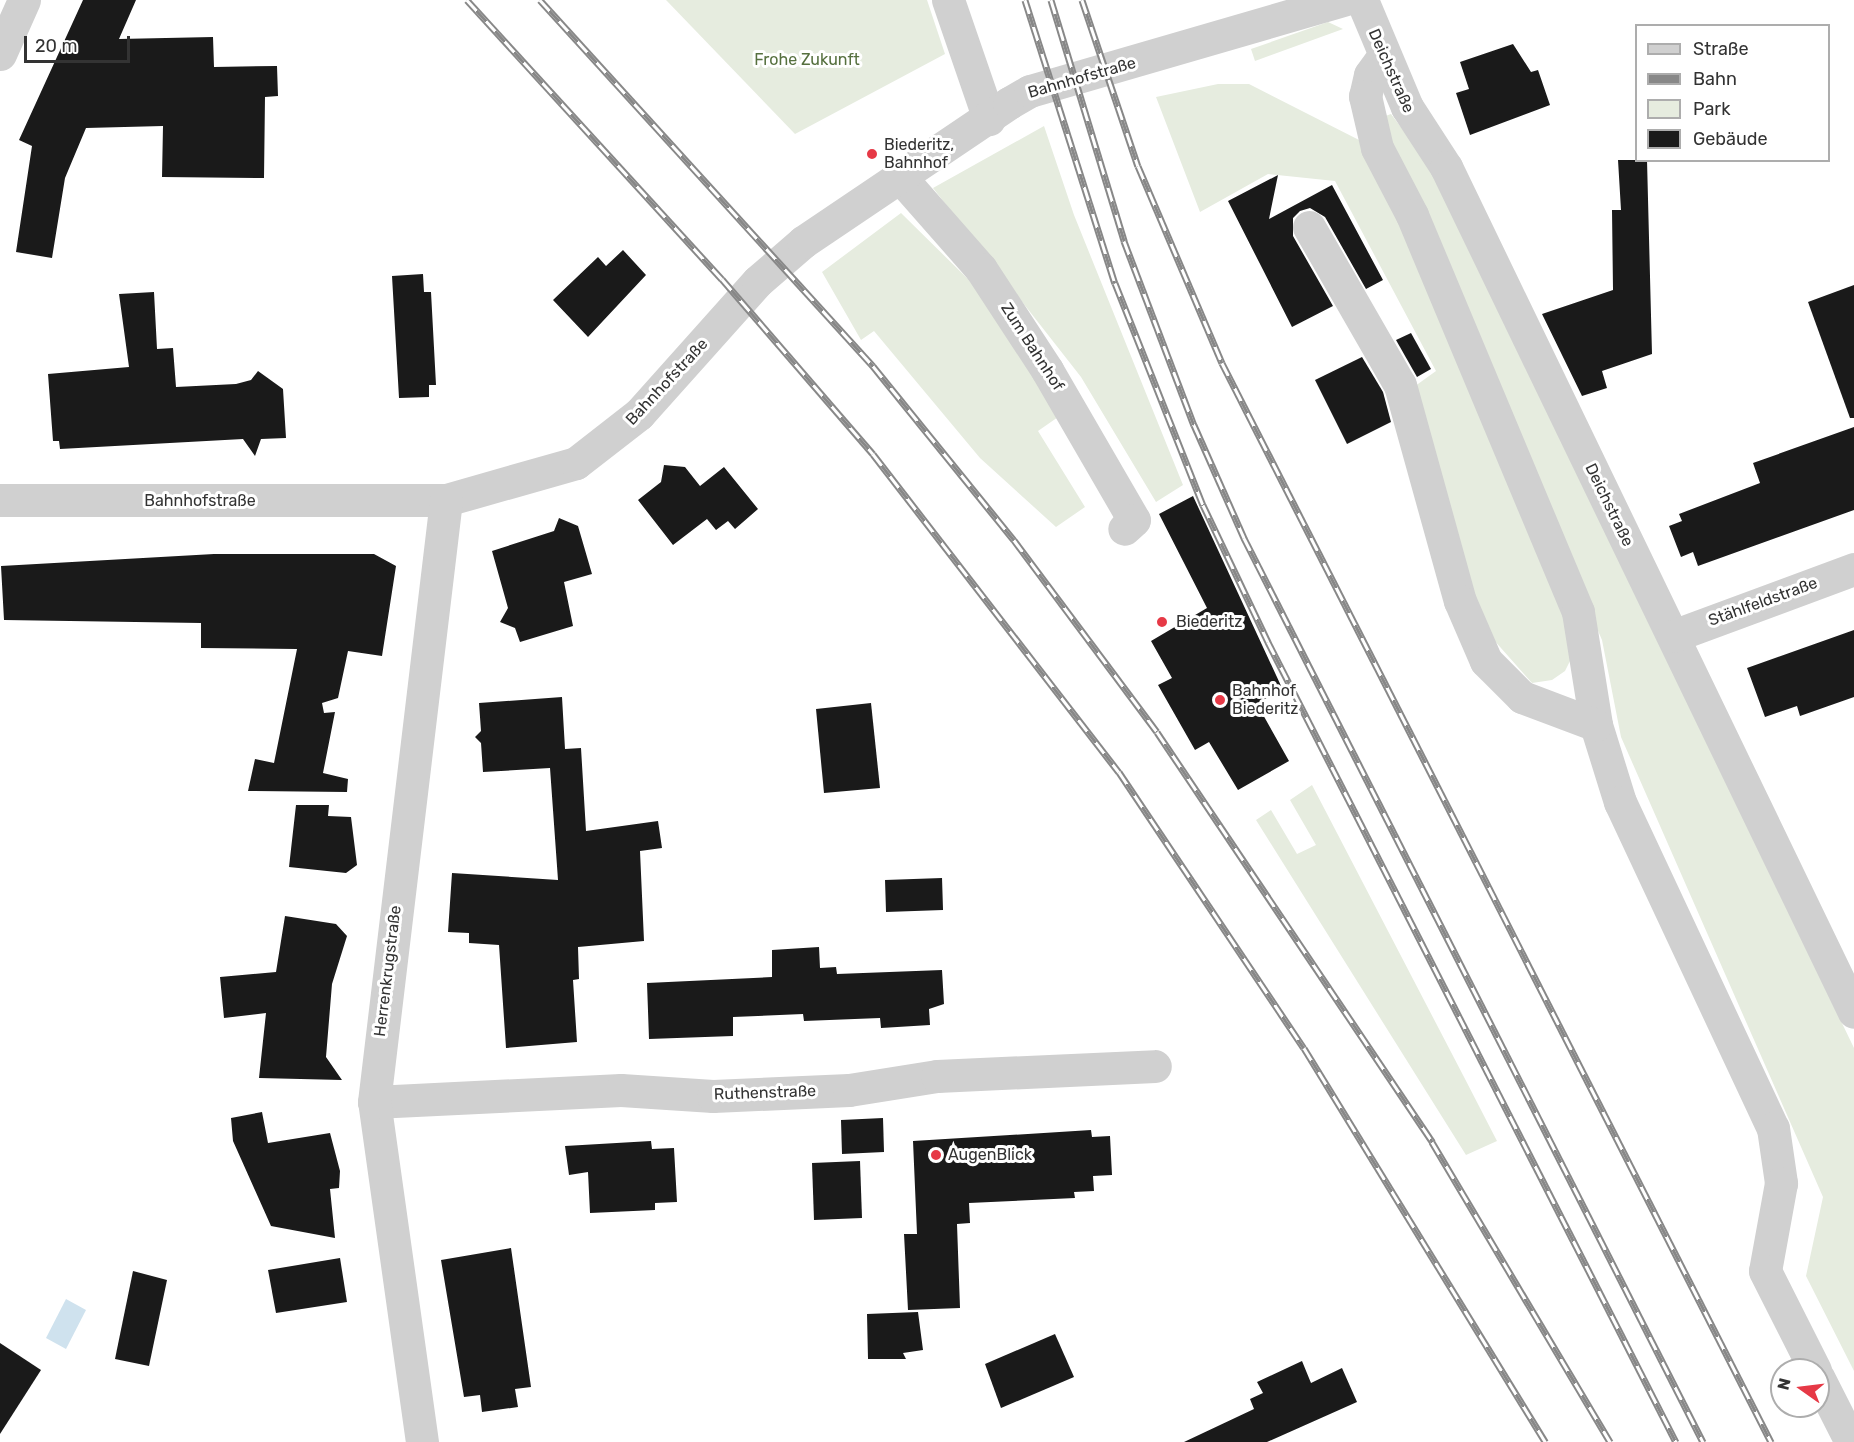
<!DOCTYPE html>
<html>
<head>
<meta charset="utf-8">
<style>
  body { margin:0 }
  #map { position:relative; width:1854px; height:1442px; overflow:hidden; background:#fff; font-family:Rubik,sans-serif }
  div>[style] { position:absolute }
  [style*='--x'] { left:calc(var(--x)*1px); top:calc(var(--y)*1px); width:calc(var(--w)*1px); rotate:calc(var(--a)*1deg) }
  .green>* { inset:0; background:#e6ecdf }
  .water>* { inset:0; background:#cfe2ee }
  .building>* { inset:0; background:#1a1a1a }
  .minor>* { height:33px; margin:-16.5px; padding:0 16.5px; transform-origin:16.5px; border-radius:16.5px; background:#d0d0d0 }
  .rail>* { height:7px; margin-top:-3.5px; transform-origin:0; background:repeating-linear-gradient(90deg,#fff 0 14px,#888 0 28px); box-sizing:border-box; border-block:2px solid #888 }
  .dots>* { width:16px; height:16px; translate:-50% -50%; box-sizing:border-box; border:3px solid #fff; border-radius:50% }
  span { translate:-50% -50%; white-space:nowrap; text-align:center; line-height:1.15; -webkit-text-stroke:6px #fff; paint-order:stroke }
  .park-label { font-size:16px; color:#56703f }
  .street-label { font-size:16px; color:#333 }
  .poi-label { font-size:16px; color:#333 }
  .left { translate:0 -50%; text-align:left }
  .legend { position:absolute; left:1635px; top:24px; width:195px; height:138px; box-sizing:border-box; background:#fff; border:2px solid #adadad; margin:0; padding:8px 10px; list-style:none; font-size:18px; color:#333 }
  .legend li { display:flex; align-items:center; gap:12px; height:30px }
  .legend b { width:30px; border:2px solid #adadad }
  .north { position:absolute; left:1770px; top:1358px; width:60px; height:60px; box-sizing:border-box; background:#fff; border:2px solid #adadad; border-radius:50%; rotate:284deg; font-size:16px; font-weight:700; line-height:24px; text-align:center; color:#333 }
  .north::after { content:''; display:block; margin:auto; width:21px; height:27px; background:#e63946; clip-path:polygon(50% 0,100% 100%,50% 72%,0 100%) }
  .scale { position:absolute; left:24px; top:36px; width:106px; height:27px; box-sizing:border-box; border:3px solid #333; border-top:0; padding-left:8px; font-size:18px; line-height:21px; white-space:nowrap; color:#333; -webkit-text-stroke:4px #fff; paint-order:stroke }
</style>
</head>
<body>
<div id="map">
  <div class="green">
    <div style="clip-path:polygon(666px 0,927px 0,945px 54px,795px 134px)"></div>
    <div style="clip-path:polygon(1328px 22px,1343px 29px,1255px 61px,1251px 49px)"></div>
    <div style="clip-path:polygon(1218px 84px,1249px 84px,1363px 142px,1558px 576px,1573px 655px,1565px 671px,1552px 680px,1532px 683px,1485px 630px,1411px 389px,1436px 371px,1335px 181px,1268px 174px,1200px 212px,1156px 97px)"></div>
    <div style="clip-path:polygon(1391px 114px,1425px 159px,1854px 1048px,1854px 1371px,1806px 1276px,1823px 1197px,1621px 737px,1602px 640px,1377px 119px)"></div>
    <div style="clip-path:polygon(1044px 126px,1074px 215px,1183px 485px,1156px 502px,1081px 377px,933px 188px)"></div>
    <div style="clip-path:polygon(901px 213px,972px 283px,1061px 415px,1038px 431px,1085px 507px,1056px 527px,980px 458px,874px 331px,861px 340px,822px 272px)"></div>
    <div style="clip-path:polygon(1312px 785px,1464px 1077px,1497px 1141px,1466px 1155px,1256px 820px,1271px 810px,1297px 854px,1316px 845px,1290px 800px)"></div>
  </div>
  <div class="water">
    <div style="clip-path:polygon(66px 1299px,86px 1310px,66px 1349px,46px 1338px)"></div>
  </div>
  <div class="building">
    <div style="clip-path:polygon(83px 0,136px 0,119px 39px,213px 37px,214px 67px,277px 66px,278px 96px,265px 97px,264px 178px,162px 177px,163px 126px,86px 128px,65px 178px,52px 258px,16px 252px,32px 146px,19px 140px)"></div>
    <div style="clip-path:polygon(1513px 44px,1531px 72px,1538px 70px,1550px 105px,1470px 135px,1456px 93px,1469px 89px,1460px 62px)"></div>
    <div style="clip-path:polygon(1618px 160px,1647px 160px,1652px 354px,1602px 371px,1607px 388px,1582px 396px,1542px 314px,1613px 290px,1612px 210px,1621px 210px)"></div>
    <div style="clip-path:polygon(1278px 175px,1269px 219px,1332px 185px,1383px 280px,1366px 289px,1325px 217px,1310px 208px,1300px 211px,1293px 218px,1293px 236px,1333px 306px,1292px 327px,1228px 201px)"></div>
    <div style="clip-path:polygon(623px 250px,646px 275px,588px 337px,553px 300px,598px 257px,606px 266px)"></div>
    <div style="clip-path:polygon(423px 274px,424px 292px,431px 292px,436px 385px,429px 385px,429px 397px,399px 398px,392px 276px)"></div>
    <div style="clip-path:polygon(1854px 285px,1854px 418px,1850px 418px,1808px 302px)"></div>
    <div style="clip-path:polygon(154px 292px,157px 349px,173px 348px,176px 387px,236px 384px,251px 380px,258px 371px,283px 389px,286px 438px,261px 439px,255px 456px,243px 439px,60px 449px,59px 441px,53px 441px,48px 374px,129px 367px,119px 294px)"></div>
    <div style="clip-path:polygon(1411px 333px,1431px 369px,1417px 377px,1396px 340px)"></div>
    <div style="clip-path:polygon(1362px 357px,1383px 392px,1391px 422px,1347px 444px,1315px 380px)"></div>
    <div style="clip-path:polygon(1854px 427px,1854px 510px,1698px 566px,1693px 552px,1681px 557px,1669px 526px,1682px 521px,1679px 514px,1760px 483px,1753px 463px)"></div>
    <div style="clip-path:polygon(664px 465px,685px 467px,700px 486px,724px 467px,758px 509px,735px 529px,728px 521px,716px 530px,707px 519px,673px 545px,638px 500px,661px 482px)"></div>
    <div style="clip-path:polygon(1193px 496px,1282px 688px,1257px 704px,1289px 761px,1238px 790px,1209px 742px,1195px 750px,1158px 685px,1172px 678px,1151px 641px,1207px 608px,1159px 514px)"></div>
    <div style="clip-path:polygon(559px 518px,578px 526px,592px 574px,564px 582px,573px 626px,520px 642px,515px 628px,500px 622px,508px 608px,492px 551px,554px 531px)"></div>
    <div style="clip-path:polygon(214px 554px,374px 554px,396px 566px,382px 656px,348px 651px,338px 698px,322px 703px,324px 713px,335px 712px,323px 773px,348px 779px,347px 792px,248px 791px,255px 759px,274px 763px,297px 649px,201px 648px,201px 623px,4px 620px,1px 566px)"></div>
    <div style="clip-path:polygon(1854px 630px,1854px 697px,1800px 716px,1797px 706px,1765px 717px,1747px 668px)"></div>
    <div style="clip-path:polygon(562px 697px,565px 749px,581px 748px,586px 831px,658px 821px,662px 848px,640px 851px,644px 941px,578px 947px,579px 979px,573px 980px,577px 1042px,506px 1048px,499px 945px,469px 943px,469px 933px,448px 932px,452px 873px,558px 880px,550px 768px,483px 772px,481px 743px,475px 737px,481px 731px,479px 703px)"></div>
    <div style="clip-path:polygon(871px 703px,880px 788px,824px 793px,816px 709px)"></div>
    <div style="clip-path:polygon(296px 805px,329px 805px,328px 816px,351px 817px,357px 865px,346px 873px,289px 867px)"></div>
    <div style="clip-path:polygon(942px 878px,943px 910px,886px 912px,885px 880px)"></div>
    <div style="clip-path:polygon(285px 916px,336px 924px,347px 936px,332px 984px,326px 1057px,342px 1080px,259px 1078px,266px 1013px,224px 1018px,220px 977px,276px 972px)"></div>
    <div style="clip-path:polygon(819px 947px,820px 968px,836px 967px,837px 974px,942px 970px,944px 1004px,929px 1009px,930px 1025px,881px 1028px,880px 1018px,804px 1021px,803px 1014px,733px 1017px,733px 1036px,649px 1039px,647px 983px,772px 977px,772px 950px)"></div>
    <div style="clip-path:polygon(262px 1112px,268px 1143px,330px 1133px,340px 1171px,339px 1188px,330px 1189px,335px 1238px,271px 1226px,233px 1141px,231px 1118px)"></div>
    <div style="clip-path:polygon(883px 1118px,884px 1152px,842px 1154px,841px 1120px)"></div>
    <div style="clip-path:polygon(1091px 1130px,1092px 1137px,1110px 1136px,1112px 1175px,1093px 1176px,1094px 1191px,1074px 1192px,1075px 1198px,969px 1203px,970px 1223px,957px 1224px,960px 1308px,908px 1310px,904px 1234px,917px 1234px,913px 1141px)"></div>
    <div style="clip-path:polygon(651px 1141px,652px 1149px,674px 1148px,677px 1202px,655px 1203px,655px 1210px,590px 1213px,588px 1172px,569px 1175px,565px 1146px)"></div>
    <div style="clip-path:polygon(860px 1161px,862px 1218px,814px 1220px,812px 1163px)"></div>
    <div style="clip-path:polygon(511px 1248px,531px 1387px,515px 1389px,518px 1407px,482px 1412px,480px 1395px,464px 1397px,441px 1260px)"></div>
    <div style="clip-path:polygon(340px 1258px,347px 1302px,276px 1313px,268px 1270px)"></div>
    <div style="clip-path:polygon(133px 1271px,167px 1280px,149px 1366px,115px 1359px)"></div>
    <div style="clip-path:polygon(918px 1312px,923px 1350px,903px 1353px,906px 1359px,868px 1359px,867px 1314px)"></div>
    <div style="clip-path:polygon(1055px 1334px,1074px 1377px,1001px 1408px,985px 1364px)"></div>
    <div style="clip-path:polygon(0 1343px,41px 1370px,0 1434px)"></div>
    <div style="clip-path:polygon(1302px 1361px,1311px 1383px,1342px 1368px,1357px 1402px,1267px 1442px,1184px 1442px,1254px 1409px,1250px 1399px,1263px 1393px,1257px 1382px)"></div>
  </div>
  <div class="minor">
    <div style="--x:948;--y:0;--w:126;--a:71"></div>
    <div style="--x:1362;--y:0;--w:116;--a:67.2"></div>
    <div style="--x:1407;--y:107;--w:72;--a:57"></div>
    <div style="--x:1446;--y:167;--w:938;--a:64.23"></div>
    <div style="--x:0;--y:54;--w:59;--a:-66"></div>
    <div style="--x:1383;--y:57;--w:22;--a:126"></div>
    <div style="--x:1370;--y:75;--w:22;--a:103"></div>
    <div style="--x:1365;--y:96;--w:53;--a:77"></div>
    <div style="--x:1377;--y:148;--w:76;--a:62.4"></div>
    <div style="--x:1412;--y:215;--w:430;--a:67.3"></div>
    <div style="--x:1578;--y:612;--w:114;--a:80.9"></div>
    <div style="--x:1596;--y:725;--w:81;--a:72.7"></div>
    <div style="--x:1620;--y:802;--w:360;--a:64.9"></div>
    <div style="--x:1773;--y:1128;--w:56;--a:81.7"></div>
    <div style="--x:1781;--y:1183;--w:89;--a:100.3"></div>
    <div style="--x:1765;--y:1271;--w:111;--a:63.2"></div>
    <div style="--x:901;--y:178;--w:121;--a:48.7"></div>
    <div style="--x:981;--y:269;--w:121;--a:56.8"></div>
    <div style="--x:1047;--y:370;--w:173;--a:59.9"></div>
    <div style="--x:1134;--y:520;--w:13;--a:138"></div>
    <div style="--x:1309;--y:227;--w:182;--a:60.1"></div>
    <div style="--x:1400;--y:385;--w:224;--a:74.5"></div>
    <div style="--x:1460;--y:601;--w:65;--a:66.6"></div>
    <div style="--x:1486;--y:661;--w:51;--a:45"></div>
    <div style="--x:1522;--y:697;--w:79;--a:20.7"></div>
    <div style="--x:0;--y:500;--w:446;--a:0"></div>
    <div style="--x:446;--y:500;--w:135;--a:-15.9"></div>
    <div style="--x:576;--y:463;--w:80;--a:-37.9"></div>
    <div style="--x:639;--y:414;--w:178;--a:-48.2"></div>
    <div style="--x:758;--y:281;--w:60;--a:-40.9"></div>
    <div style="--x:803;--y:242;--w:249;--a:-34"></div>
    <div style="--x:1009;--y:103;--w:24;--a:-30"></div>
    <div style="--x:1030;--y:91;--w:327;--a:-16.2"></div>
    <div style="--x:1673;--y:636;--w:193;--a:-20.3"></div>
    <div style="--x:374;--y:1102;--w:247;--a:-2.8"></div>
    <div style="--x:621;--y:1090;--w:92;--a:3.7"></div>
    <div style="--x:713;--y:1096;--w:136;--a:-2.5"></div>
    <div style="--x:849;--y:1090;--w:89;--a:-9"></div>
    <div style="--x:937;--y:1076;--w:218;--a:-2.6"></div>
    <div style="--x:1818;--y:1377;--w:73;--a:63.1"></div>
    <div style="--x:422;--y:1442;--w:343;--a:-98"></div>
    <div style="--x:374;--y:1102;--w:606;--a:-83.18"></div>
  </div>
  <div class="rail">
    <div style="--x:467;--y:0;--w:378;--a:47.6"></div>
    <div style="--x:722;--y:279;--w:231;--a:49.2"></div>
    <div style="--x:873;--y:454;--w:402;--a:52.3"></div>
    <div style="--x:1119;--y:772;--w:332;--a:56.2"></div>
    <div style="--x:1304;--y:1048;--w:462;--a:58.5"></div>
    <div style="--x:540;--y:0;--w:495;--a:47.7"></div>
    <div style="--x:873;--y:366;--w:224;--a:51"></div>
    <div style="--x:1014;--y:540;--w:239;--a:53.3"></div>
    <div style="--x:1157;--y:732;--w:494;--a:56.1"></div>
    <div style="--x:1432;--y:1142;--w:349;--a:59.3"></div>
    <div style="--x:1025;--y:0;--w:297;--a:72.4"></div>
    <div style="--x:1115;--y:283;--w:239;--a:68.4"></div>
    <div style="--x:1203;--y:505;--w:152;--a:64.6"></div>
    <div style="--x:1268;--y:642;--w:898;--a:62.98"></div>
    <div style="--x:1051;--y:0;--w:252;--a:73.1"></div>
    <div style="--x:1124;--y:241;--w:197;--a:69.2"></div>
    <div style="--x:1194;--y:425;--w:124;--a:66.1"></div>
    <div style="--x:1244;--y:538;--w:1014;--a:63.08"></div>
    <div style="--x:1082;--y:0;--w:175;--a:71.4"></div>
    <div style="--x:1138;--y:166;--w:214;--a:66.9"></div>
    <div style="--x:1222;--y:363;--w:1211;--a:63.03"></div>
  </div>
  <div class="dots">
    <div style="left:872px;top:154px;background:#e63946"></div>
    <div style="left:1162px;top:622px;background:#e63946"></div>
    <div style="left:1220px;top:700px;background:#e63946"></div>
    <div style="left:936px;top:1155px;background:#e63946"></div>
  </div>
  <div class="park-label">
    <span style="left:807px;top:60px">Frohe Zukunft</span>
  </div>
  <div class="street-label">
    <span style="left:1391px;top:71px;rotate:66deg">Deichstraße</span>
    <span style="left:1082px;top:78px;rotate:-16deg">Bahnhofstraße</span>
    <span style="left:1032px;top:347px;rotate:57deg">Zum Bahnhof</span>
    <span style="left:667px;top:382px;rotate:-47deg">Bahnhofstraße</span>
    <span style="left:200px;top:501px">Bahnhofstraße</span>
    <span style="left:1609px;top:505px;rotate:64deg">Deichstraße</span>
    <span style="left:1763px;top:602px;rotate:-20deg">Stählfeldstraße</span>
    <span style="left:388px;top:971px;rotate:-83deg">Herrenkrugstraße</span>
    <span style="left:765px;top:1093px;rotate:-2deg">Ruthenstraße</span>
  </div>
  <div class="poi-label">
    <span class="left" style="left:884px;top:154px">Biederitz,<br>Bahnhof</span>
    <span class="left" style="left:1176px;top:622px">Biederitz</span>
    <span class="left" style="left:1232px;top:700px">Bahnhof<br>Biederitz</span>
    <span class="left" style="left:948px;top:1155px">AugenBlick</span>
  </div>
  <ul class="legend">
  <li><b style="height:8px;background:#d0d0d0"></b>Straße</li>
  <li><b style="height:8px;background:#888"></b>Bahn</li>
  <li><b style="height:16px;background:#e6ecdf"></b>Park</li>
  <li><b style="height:16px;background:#1a1a1a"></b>Gebäude</li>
  </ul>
  <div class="north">N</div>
  <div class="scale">20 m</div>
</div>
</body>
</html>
